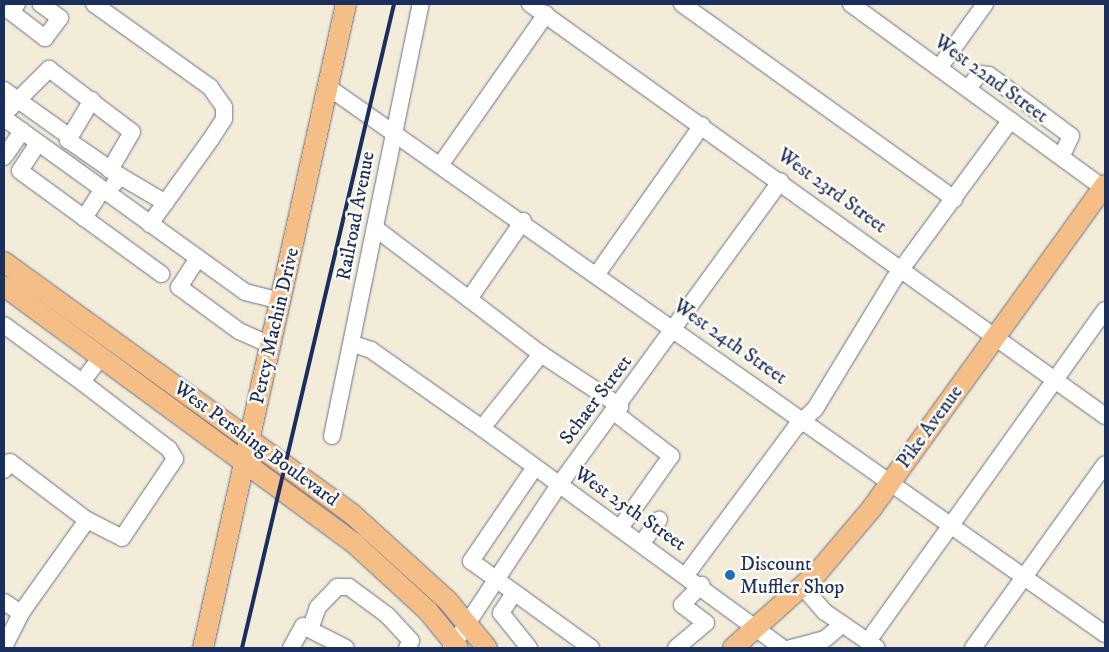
<!DOCTYPE html>
<html>
<head>
<meta charset="utf-8">
<style>
  body { margin:0 }
  #map { position:relative; width:1109px; height:652px; overflow:hidden; background:#f3ecd8; font-family:"IM FELL DW Pica",serif }
  div>[style] { position:absolute }
  [style*='--x'] { left:calc(var(--x)*1px); top:calc(var(--y)*1px); width:calc(var(--w)*1px); rotate:calc(var(--a)*1deg) }
  .roads { filter:drop-shadow(0 0 1px #677189) drop-shadow(0 0 1px #677189) }
  .minor>* { height:16px; margin:-8px; padding:0 8px; transform-origin:8px; border-radius:8px; background:#fff }
  .major>* { height:20px; margin:-10px; padding:0 10px; transform-origin:10px; border-radius:10px; background:#f6be87 }
  .rail>* { height:4px; margin:-2px; padding:0 2px; transform-origin:2px; border-radius:2px; background:#1b2f5e }
  .dots>* { width:14px; height:14px; translate:-50% -50%; box-sizing:border-box; border:2px solid #fdfcf7; border-radius:50% }
  span { translate:-50% -50%; white-space:nowrap; text-align:center; line-height:1.15; -webkit-text-stroke:5px #fdfcf7; paint-order:stroke }
  .street-label { font-size:20px; color:#1b2f5e }
  .poi-label { font-size:20px; color:#1b2f5e }
  .left { translate:0 -50%; text-align:left }
  .frame { position:absolute; inset:0; border:5px solid #1b2f5e; pointer-events:none }
</style>
</head>
<body>
<div id="map">
  <div class="roads">
    <div class="minor">
      <div style="--x:17;--y:4;--w:10;--a:127"></div>
      <div style="--x:11;--y:12;--w:43;--a:37.4"></div>
      <div style="--x:45;--y:38;--w:25;--a:-53"></div>
      <div style="--x:60;--y:18;--w:24;--a:-144"></div>
      <div style="--x:94;--y:4;--w:143;--a:35.6"></div>
      <div style="--x:210;--y:87;--w:24;--a:55"></div>
      <div style="--x:224;--y:107;--w:12;--a:90"></div>
      <div style="--x:224;--y:119;--w:24;--a:123"></div>
      <div style="--x:211;--y:139;--w:105;--a:125.7"></div>
      <div style="--x:530;--y:4;--w:707;--a:35.62"></div>
      <div style="--x:682;--y:4;--w:335;--a:35.6"></div>
      <div style="--x:851;--y:4;--w:314;--a:36.1"></div>
      <div style="--x:939;--y:68;--w:79;--a:-54.3"></div>
      <div style="--x:328;--y:87;--w:950;--a:35.15"></div>
      <div style="--x:968;--y:89;--w:19;--a:-54"></div>
      <div style="--x:979;--y:74;--w:10;--a:6"></div>
      <div style="--x:989;--y:75;--w:102;--a:36.6"></div>
      <div style="--x:1071;--y:136;--w:23;--a:115"></div>
      <div style="--x:4;--y:90;--w:77;--a:35.5"></div>
      <div style="--x:92;--y:100;--w:47;--a:121"></div>
      <div style="--x:68;--y:140;--w:63;--a:34.7"></div>
      <div style="--x:4;--y:114;--w:64;--a:-45"></div>
      <div style="--x:49;--y:69;--w:104;--a:37.2"></div>
      <div style="--x:132;--y:132;--w:44;--a:120.1"></div>
      <div style="--x:4;--y:118;--w:297;--a:35.8"></div>
      <div style="--x:245;--y:292;--w:36;--a:14"></div>
      <div style="--x:38;--y:143;--w:33;--a:123"></div>
      <div style="--x:20;--y:171;--w:175;--a:36.1"></div>
      <div style="--x:4;--y:157;--w:32;--a:-55"></div>
      <div style="--x:441;--y:164;--w:183;--a:-55"></div>
      <div style="--x:114;--y:184;--w:10;--a:-53"></div>
      <div style="--x:120;--y:176;--w:53;--a:30.4"></div>
      <div style="--x:84;--y:218;--w:33;--a:-57"></div>
      <div style="--x:375;--y:228;--w:118;--a:37.1"></div>
      <div style="--x:469;--y:299;--w:95;--a:-55.3"></div>
      <div style="--x:198;--y:258;--w:35;--a:123"></div>
      <div style="--x:179;--y:287;--w:74;--a:36.3"></div>
      <div style="--x:239;--y:331;--w:34;--a:24"></div>
      <div style="--x:597;--y:274;--w:182;--a:-54.8"></div>
      <div style="--x:469;--y:299;--w:91;--a:37.4"></div>
      <div style="--x:4;--y:325;--w:97;--a:36.2"></div>
      <div style="--x:353;--y:344;--w:19;--a:18"></div>
      <div style="--x:371;--y:350;--w:136;--a:35.1"></div>
      <div style="--x:482;--y:428;--w:373;--a:36.2"></div>
      <div style="--x:615;--y:413;--w:71;--a:37.5"></div>
      <div style="--x:671;--y:456;--w:88;--a:125.3"></div>
      <div style="--x:482;--y:428;--w:95;--a:-51.4"></div>
      <div style="--x:541;--y:354;--w:95;--a:33.4"></div>
      <div style="--x:332;--y:436;--w:441;--a:-78.4"></div>
      <div style="--x:535;--y:467;--w:114;--a:124.2"></div>
      <div style="--x:471;--y:561;--w:148;--a:35.9"></div>
      <div style="--x:4;--y:470;--w:10;--a:-53"></div>
      <div style="--x:10;--y:462;--w:96;--a:37"></div>
      <div style="--x:642;--y:543;--w:29;--a:-54"></div>
      <div style="--x:686;--y:575;--w:183;--a:-53.4"></div>
      <div style="--x:795;--y:428;--w:28;--a:-44"></div>
      <div style="--x:815;--y:409;--w:152;--a:-58.7"></div>
      <div style="--x:894;--y:279;--w:197;--a:-53.7"></div>
      <div style="--x:803;--y:587;--w:33;--a:49"></div>
      <div style="--x:825;--y:612;--w:63;--a:34.7"></div>
      <div style="--x:514;--y:593;--w:24;--a:123"></div>
      <div style="--x:501;--y:613;--w:45;--a:51.3"></div>
      <div style="--x:4;--y:602;--w:20;--a:33"></div>
      <div style="--x:311;--y:627;--w:21;--a:-71"></div>
      <div style="--x:318;--y:607;--w:28;--a:-46"></div>
      <div style="--x:337;--y:587;--w:12;--a:0"></div>
      <div style="--x:349;--y:587;--w:47;--a:36.4"></div>
      <div style="--x:387;--y:615;--w:35;--a:47"></div>
      <div style="--x:411;--y:641;--w:8;--a:120"></div>
      <div style="--x:868;--y:641;--w:407;--a:-54.4"></div>
      <div style="--x:6;--y:643;--w:34;--a:-63"></div>
      <div style="--x:21;--y:613;--w:114;--a:-54.6"></div>
      <div style="--x:87;--y:520;--w:39;--a:27"></div>
      <div style="--x:122;--y:538;--w:95;--a:-56.1"></div>
      <div style="--x:175;--y:459;--w:12;--a:-121"></div>
      <div style="--x:169;--y:449;--w:110;--a:-142.4"></div>
      <div style="--x:82;--y:382;--w:31;--a:-53"></div>
      <div style="--x:291;--y:648;--w:25;--a:-61"></div>
      <div style="--x:303;--y:626;--w:48;--a:27.1"></div>
      <div style="--x:451;--y:648;--w:196;--a:-56.5"></div>
      <div style="--x:559;--y:485;--w:376;--a:-53.9"></div>
      <div style="--x:676;--y:648;--w:39;--a:-40"></div>
      <div style="--x:706;--y:623;--w:30;--a:-143"></div>
      <div style="--x:682;--y:605;--w:28;--a:-46"></div>
      <div style="--x:791;--y:648;--w:35;--a:-15"></div>
      <div style="--x:825;--y:639;--w:23;--a:-40"></div>
      <div style="--x:973;--y:648;--w:226;--a:-54.3"></div>
    </div>
    <div class="major">
      <div style="--x:4;--y:262;--w:430;--a:35.9"></div>
      <div style="--x:352;--y:514;--w:128;--a:42.2"></div>
      <div style="--x:447;--y:600;--w:62;--a:50.2"></div>
      <div style="--x:4;--y:286;--w:437;--a:36.3"></div>
      <div style="--x:356;--y:545;--w:98;--a:42.5"></div>
      <div style="--x:428;--y:611;--w:48;--a:51"></div>
      <div style="--x:203;--y:648;--w:660;--a:-77.48"></div>
      <div style="--x:733;--y:648;--w:114;--a:-41.8"></div>
      <div style="--x:818;--y:572;--w:84;--a:-49.8"></div>
      <div style="--x:872;--y:508;--w:398;--a:-54.2"></div>
    </div>
  </div>
  <div class="rail">
    <div style="--x:242;--y:648;--w:662;--a:-76.72"></div>
  </div>
  <div class="dots">
    <div style="left:730px;top:575px;background:#1f6fb2"></div>
  </div>
  <div class="street-label">
    <span style="left:991px;top:79px;rotate:36deg">West 22nd Street</span>
    <span style="left:832px;top:191px;rotate:36deg">West 23rd Street</span>
    <span style="left:356px;top:216px;rotate:-79deg">Railroad Avenue</span>
    <span style="left:275px;top:326px;rotate:-77deg">Percy Machin Drive</span>
    <span style="left:730px;top:342px;rotate:35deg">West 24th Street</span>
    <span style="left:596px;top:400px;rotate:-53deg">Schaer Street</span>
    <span style="left:930px;top:427px;rotate:-54deg">Pike Avenue</span>
    <span style="left:256px;top:444px;rotate:36deg">West Pershing Boulevard</span>
    <span style="left:630px;top:509px;rotate:35deg">West 25th Street</span>
  </div>
  <div class="poi-label">
    <span class="left" style="left:740px;top:576px">Discount<br>Muffler Shop</span>
  </div>
  <div class="frame"></div>
</div>
</body>
</html>
